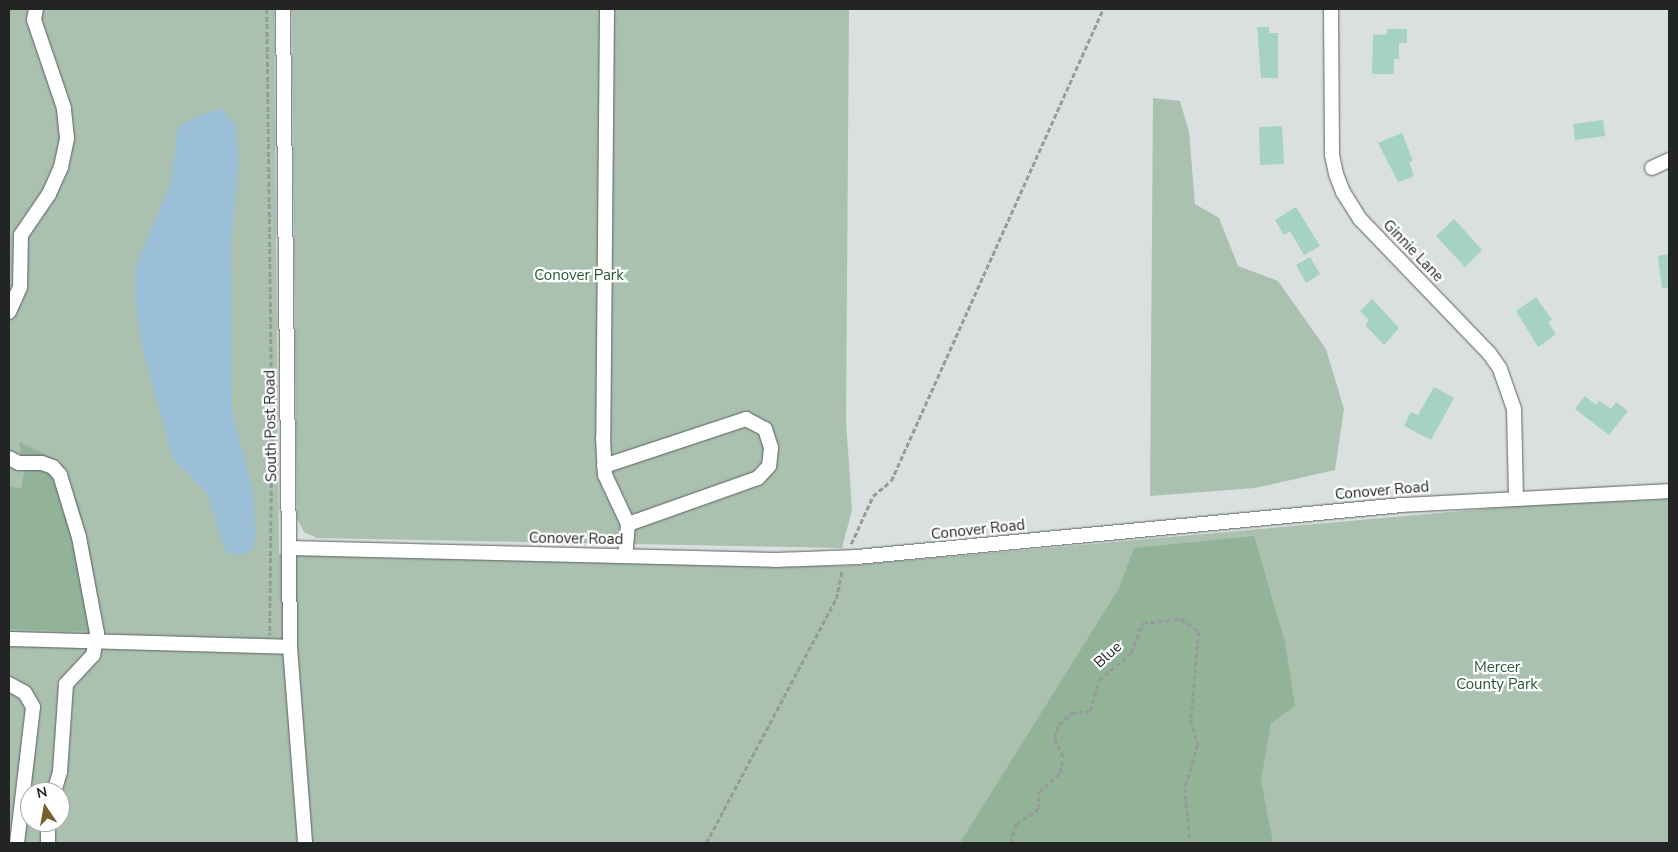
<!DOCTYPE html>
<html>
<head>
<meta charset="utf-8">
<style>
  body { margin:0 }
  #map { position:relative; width:1678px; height:852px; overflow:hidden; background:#d9e0df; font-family:"Nunito Sans",sans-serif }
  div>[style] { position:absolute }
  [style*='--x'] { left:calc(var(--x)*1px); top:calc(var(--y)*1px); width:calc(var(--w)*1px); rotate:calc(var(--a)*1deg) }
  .green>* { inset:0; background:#abc1af }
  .forest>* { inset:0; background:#93b399 }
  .water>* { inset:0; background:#9abfd6 }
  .building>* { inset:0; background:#a5d2c2 }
  .path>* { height:2.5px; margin-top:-1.25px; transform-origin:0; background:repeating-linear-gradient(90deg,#959b9a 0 5px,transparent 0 7.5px) }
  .roads { filter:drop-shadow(0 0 1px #5b6161) drop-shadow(0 0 1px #5b6161) }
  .minor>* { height:14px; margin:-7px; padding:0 7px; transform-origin:7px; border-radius:7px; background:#fff }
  span { translate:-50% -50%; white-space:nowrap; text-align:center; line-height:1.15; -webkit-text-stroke:4.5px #fff; paint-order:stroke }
  .street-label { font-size:15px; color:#222524 }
  .park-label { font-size:15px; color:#265834 }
  .frame { position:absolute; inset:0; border:10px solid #222524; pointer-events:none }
  .north { position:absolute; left:20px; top:782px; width:50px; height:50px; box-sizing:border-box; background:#fff; border:1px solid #a7a8a7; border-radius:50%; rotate:348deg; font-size:14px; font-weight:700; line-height:20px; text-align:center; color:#222524 }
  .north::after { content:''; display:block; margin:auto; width:18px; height:22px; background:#74602f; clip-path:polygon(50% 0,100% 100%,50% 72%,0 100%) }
</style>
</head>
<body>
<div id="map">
  <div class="green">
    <div style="clip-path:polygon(evenodd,9px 9px,274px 9px,279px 554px,845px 566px,1529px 505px,1669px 499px,1669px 843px,9px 843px,9px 9px,30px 792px,60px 792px,60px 822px,30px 822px,30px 792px)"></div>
    <div style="clip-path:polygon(292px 9px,849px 9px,846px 420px,852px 510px,842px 548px,317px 538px,304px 532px,297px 519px)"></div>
    <div style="clip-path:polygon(1153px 98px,1180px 101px,1189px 132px,1195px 204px,1219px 218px,1238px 266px,1278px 281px,1326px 349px,1344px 409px,1335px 470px,1255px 488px,1150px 496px)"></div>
  </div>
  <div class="forest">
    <div style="clip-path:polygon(19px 442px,49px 456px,77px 500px,91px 554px,104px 632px,9px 629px,9px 486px,21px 489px,24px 472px)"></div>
    <div style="clip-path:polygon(1254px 536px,1285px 642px,1295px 706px,1271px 723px,1261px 780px,1273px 843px,960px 843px,1119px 588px,1134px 548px)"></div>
  </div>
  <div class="water">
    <div style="clip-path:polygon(222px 109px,235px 124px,239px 161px,231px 243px,232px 413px,253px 490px,256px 535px,253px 549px,243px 555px,229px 554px,225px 550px,207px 493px,173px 459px,143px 351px,136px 307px,135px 267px,171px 183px,178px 127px,199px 115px)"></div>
  </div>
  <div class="building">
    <div style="clip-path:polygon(1257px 27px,1269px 27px,1269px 33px,1278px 33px,1278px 78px,1261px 78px)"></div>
    <div style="clip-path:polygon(1387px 29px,1407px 29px,1407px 43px,1399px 43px,1399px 59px,1394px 59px,1394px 74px,1372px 74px,1373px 35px,1387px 34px)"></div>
    <div style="clip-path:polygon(1603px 120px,1605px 136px,1575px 140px,1573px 124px)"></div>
    <div style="clip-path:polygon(1282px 126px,1284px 164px,1260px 165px,1259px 127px)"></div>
    <div style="clip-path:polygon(1402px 133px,1413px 161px,1409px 162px,1414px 176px,1398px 182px,1378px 143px)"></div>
    <div style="clip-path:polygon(1296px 207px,1320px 246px,1304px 255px,1290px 231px,1284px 235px,1275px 220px)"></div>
    <div style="clip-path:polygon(1454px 219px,1482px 250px,1465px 267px,1436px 236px)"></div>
    <div style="clip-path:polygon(1669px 254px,1669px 288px,1662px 288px,1658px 256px)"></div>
    <div style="clip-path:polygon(1310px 257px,1320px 274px,1306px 283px,1296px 265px)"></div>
    <div style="clip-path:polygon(1536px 297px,1552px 320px,1548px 322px,1556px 334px,1538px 347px,1516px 311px)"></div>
    <div style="clip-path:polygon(1372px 299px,1399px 328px,1384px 345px,1365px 325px,1369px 320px,1360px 311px)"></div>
    <div style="clip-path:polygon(1434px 387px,1454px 398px,1431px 440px,1404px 426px,1411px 412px,1418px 415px)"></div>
    <div style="clip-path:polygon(1585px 396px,1596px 405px,1599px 401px,1611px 409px,1616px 402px,1628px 411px,1609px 435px,1575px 409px)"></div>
  </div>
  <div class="path">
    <div style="--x:267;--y:9;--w:429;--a:89.3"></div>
    <div style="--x:272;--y:438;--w:197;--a:90.6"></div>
    <div style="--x:851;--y:544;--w:53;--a:-65.4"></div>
    <div style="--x:873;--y:496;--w:23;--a:-40"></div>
    <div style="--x:891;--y:481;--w:517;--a:-65.81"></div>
    <div style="--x:706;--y:843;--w:276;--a:-62"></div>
    <div style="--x:836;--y:599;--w:30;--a:-78"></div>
    <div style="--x:1010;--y:843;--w:20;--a:-72"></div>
    <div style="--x:1016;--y:824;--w:27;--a:-34"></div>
    <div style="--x:1038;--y:809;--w:17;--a:-87"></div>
    <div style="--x:1039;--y:792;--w:28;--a:-42"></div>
    <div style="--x:1060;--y:773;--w:16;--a:-79"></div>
    <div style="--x:1063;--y:757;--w:21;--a:-115"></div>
    <div style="--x:1054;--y:738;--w:14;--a:-69"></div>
    <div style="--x:1059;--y:725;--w:17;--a:-45"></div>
    <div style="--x:1071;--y:713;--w:19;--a:-6"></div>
    <div style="--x:1090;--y:711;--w:32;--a:-74"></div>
    <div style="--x:1099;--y:680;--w:42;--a:-40.2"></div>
    <div style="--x:1131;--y:653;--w:32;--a:-68"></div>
    <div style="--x:1143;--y:623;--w:38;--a:-6"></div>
    <div style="--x:1181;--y:619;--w:22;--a:34"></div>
    <div style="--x:1199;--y:631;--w:89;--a:95.1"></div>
    <div style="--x:1191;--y:720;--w:26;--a:74"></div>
    <div style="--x:1198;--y:745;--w:45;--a:106.8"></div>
    <div style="--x:1185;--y:788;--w:55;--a:84.8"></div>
  </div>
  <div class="roads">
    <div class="minor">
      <div style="--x:283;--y:9;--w:638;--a:89.37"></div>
      <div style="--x:290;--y:647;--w:197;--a:85.6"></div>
      <div style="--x:607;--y:9;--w:429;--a:90.5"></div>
      <div style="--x:603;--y:438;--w:37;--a:87"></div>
      <div style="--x:605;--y:475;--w:54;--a:64.9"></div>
      <div style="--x:628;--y:524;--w:32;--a:95"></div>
      <div style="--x:1331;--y:9;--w:146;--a:89.6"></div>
      <div style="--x:1332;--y:155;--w:19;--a:78"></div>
      <div style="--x:1336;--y:174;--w:19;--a:69"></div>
      <div style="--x:1343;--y:192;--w:32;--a:58"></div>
      <div style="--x:1360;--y:219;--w:186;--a:46.1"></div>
      <div style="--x:1489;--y:353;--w:19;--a:55"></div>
      <div style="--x:1500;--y:369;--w:42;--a:70.7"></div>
      <div style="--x:1514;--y:409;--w:89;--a:88.7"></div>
      <div style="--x:1652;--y:168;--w:19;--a:-25"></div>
      <div style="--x:9;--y:312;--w:27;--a:-66"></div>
      <div style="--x:20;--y:287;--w:52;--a:-88.9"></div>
      <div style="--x:21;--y:235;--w:50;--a:-55.7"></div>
      <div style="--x:49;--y:194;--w:30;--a:-66"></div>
      <div style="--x:61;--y:167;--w:30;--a:-78"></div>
      <div style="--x:67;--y:138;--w:30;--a:-96"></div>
      <div style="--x:64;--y:108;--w:93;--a:-108.8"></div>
      <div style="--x:34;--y:20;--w:11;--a:-80"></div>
      <div style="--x:9;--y:458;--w:11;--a:27"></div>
      <div style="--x:19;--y:463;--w:23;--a:0"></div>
      <div style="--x:42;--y:463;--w:12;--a:20"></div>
      <div style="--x:53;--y:467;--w:11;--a:49"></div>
      <div style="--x:60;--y:475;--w:65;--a:73"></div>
      <div style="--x:79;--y:537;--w:98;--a:79.4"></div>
      <div style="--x:97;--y:633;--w:22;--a:100"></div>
      <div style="--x:93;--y:655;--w:40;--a:133"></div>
      <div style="--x:66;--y:684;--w:88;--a:93.9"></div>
      <div style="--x:60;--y:772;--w:21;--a:107"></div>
      <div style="--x:604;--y:466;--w:150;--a:-18.3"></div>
      <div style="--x:746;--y:419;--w:21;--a:28"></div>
      <div style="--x:765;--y:429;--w:20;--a:72"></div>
      <div style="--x:771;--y:448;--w:18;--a:96"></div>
      <div style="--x:769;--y:466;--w:16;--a:133"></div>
      <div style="--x:758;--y:478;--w:138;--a:160.5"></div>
      <div style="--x:289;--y:548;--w:486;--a:1.4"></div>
      <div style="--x:775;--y:560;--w:82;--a:-2.1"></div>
      <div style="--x:857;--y:557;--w:547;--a:-5.45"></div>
      <div style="--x:1402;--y:505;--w:267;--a:-3"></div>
      <div style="--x:9;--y:639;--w:281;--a:1.6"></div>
      <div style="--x:9;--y:684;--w:18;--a:29"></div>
      <div style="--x:25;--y:693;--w:16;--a:60"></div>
      <div style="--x:33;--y:707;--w:137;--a:96.7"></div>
      <div style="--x:48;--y:843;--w:21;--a:-90"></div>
    </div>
  </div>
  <div class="street-label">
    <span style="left:1413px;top:251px;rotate:46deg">Ginnie Lane</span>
    <span style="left:271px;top:426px;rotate:-91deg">South Post Road</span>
    <span style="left:1382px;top:491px;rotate:-5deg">Conover Road</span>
    <span style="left:978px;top:530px;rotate:-6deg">Conover Road</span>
    <span style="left:576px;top:539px;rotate:1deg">Conover Road</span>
    <span style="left:1108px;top:655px;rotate:-42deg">Blue</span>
  </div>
  <div class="park-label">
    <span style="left:579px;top:276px">Conover Park</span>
    <span style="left:1497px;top:676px">Mercer<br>County Park</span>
  </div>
  <div class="frame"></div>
  <div class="north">N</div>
</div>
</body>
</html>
